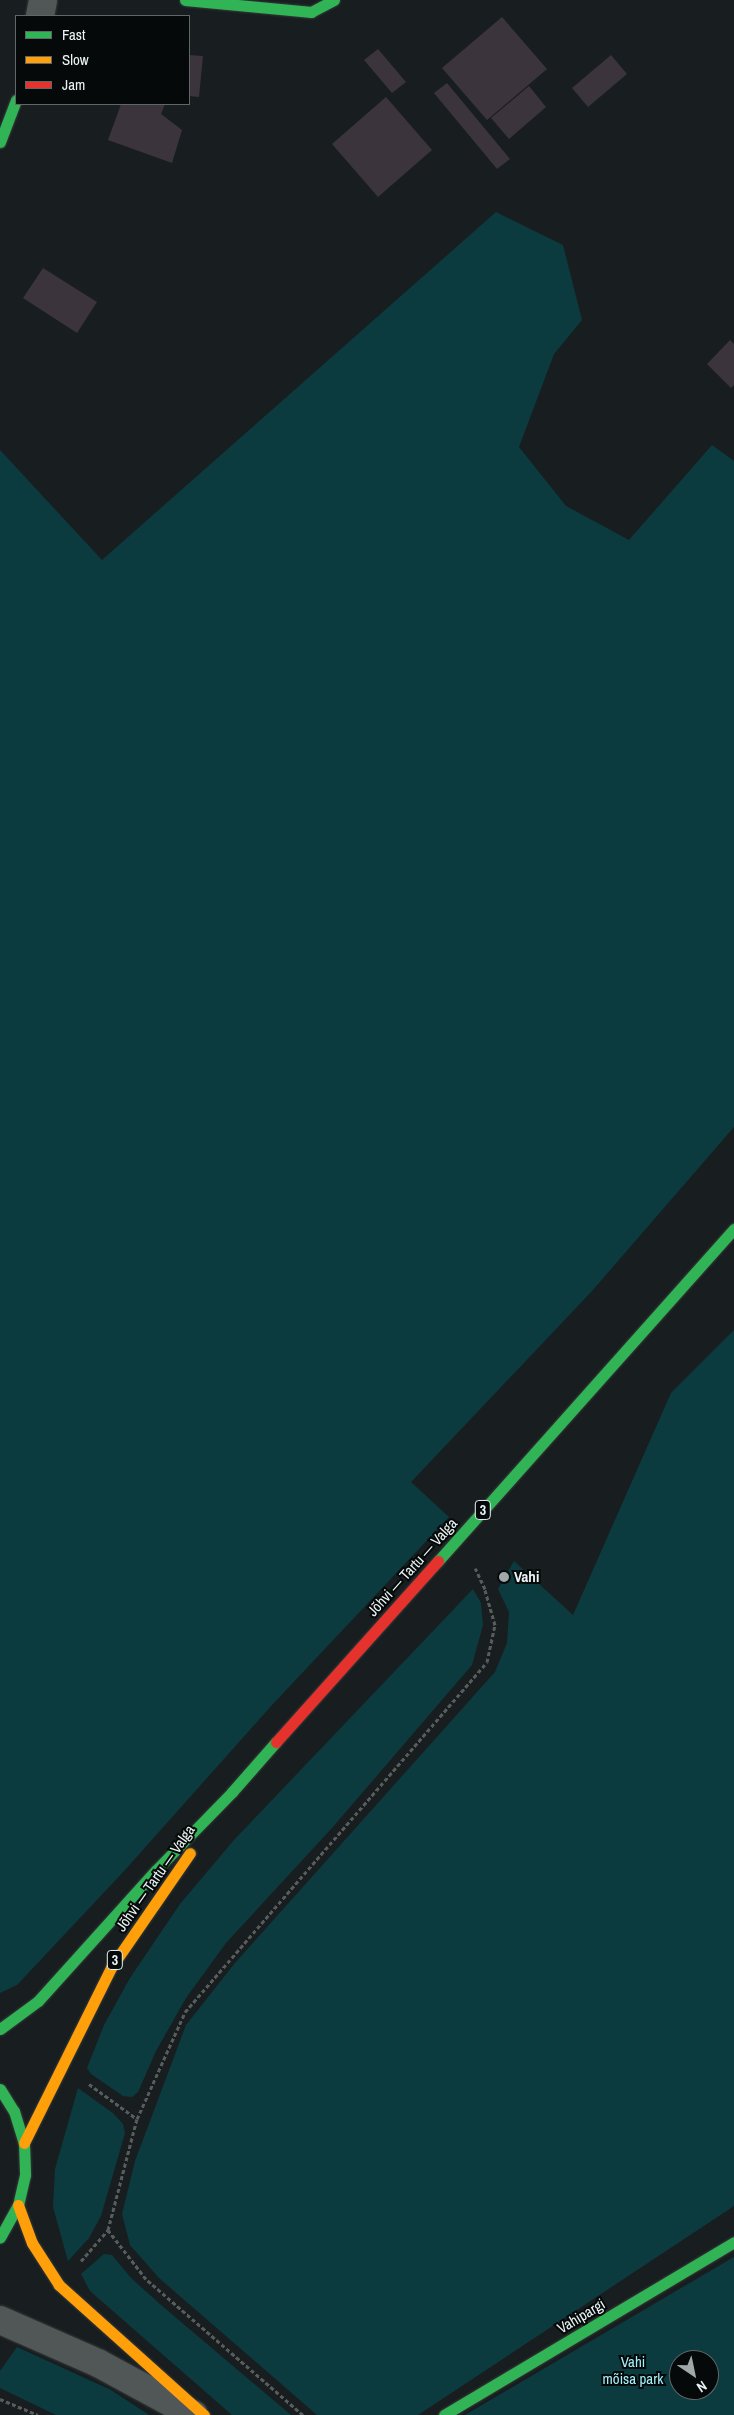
<!DOCTYPE html>
<html>
<head>
<meta charset="utf-8">
<style>
  body { margin:0 }
  #map { position:relative; width:734px; height:2415px; overflow:hidden; background:#181e1f; font-family:"Archivo Narrow",sans-serif }
  div>[style] { position:absolute }
  [style*='--x'] { left:calc(var(--x)*1px); top:calc(var(--y)*1px); width:calc(var(--w)*1px); rotate:calc(var(--a)*1deg) }
  .green>* { inset:0; background:#0b3b3f }
  .building>* { inset:0; background:#3b343c }
  .path>* { height:3px; margin-top:-1.5px; transform-origin:0; background:repeating-linear-gradient(90deg,#585c5d 0 4px,transparent 0 6.5px) }
  .roads { filter:drop-shadow(0 0 1px #363a3b) drop-shadow(0 0 1px #363a3b) }
  .street>* { height:28px; margin:-14px; padding:0 14px; transform-origin:14px; border-radius:14px; background:#515657 }
  .fast>* { height:11px; margin:-5.5px; padding:0 5.5px; transform-origin:5.5px; border-radius:5.5px; background:#30b455 }
  .slow>* { height:11px; margin:-5.5px; padding:0 5.5px; transform-origin:5.5px; border-radius:5.5px; background:#ff9f0a }
  .jam>* { height:11px; margin:-5.5px; padding:0 5.5px; transform-origin:5.5px; border-radius:5.5px; background:#e5322d }
  .dots>* { width:14px; height:14px; translate:-50% -50%; box-sizing:border-box; border:2px solid #050909; border-radius:50% }
  span { translate:-50% -50%; white-space:nowrap; text-align:center; line-height:1.15; -webkit-text-stroke:4px #050909; paint-order:stroke }
  .shield-label span { padding:1px 4px; background:#050909; border:1px solid; border-radius:4px; -webkit-text-stroke-width:0 }
  .shield-label { font-size:14px; color:#ebf3f4; font-weight:700 }
  .street-label { font-size:15px; color:#ebf3f4 }
  .poi-label { font-size:15px; color:#ebf3f4; font-weight:700 }
  .left { translate:0 -50%; text-align:left }
  .park-label { font-size:15px; color:#a4f1fa }
  .legend { position:absolute; left:15px; top:15px; width:175px; height:90px; box-sizing:border-box; background:#050909; border:1px solid #616767; margin:0; padding:6px 9px; list-style:none; font-size:15px; color:#ebf3f4 }
  .legend li { display:flex; align-items:center; gap:10px; height:25px }
  .legend b { width:25px; border:1px solid #616767 }
  .north { position:absolute; left:669px; top:2350px; width:50px; height:50px; box-sizing:border-box; background:#050909; border:1px solid #616767; border-radius:50%; rotate:146deg; font-size:14px; font-weight:700; line-height:20px; text-align:center; color:#ebf3f4 }
  .north::after { content:''; display:block; margin:auto; width:18px; height:22px; background:#a1a8a9; clip-path:polygon(50% 0,100% 100%,50% 72%,0 100%) }
</style>
</head>
<body>
<div id="map">
  <div class="green">
    <div style="clip-path:polygon(496px 212px,563px 245px,582px 320px,554px 354px,519px 447px,566px 506px,629px 540px,712px 445px,734px 461px,734px 1127px,592px 1291px,411px 1482px,449px 1517px,272px 1705px,125px 1870px,17px 1985px,0 1993px,0 450px,102px 560px)"></div>
    <div style="clip-path:polygon(734px 1330px,734px 2206px,418px 2415px,317px 2415px,159px 2278px,130px 2245px,122px 2214px,135px 2161px,186px 2025px,235px 1963px,495px 1672px,507px 1643px,509px 1612px,498px 1589px,514px 1561px,573px 1615px,671px 1393px)"></div>
    <div style="clip-path:polygon(473px 1589px,481px 1603px,483px 1625px,472px 1665px,332px 1828px,226px 1943px,186px 1998px,156px 2051px,138px 2092px,132px 2097px,123px 2096px,91px 2074px,87px 2068px,104px 2025px,130px 1978px,180px 1904px,234px 1840px)"></div>
    <div style="clip-path:polygon(78px 2088px,114px 2114px,123px 2124px,125px 2133px,101px 2216px,89px 2238px,68px 2261px,53px 2207px,55px 2169px)"></div>
    <div style="clip-path:polygon(104px 2254px,112px 2255px,131px 2278px,161px 2305px,291px 2415px,232px 2415px,90px 2291px,81px 2274px)"></div>
    <div style="clip-path:polygon(evenodd,734px 2257px,734px 2415px,465px 2415px,734px 2257px,679px 2360px,709px 2360px,709px 2390px,679px 2390px,679px 2360px)"></div>
    <div style="clip-path:polygon(17px 2347px,111px 2390px,149px 2415px,56px 2415px,0 2388px,0 2371px)"></div>
  </div>
  <div class="building">
    <div style="clip-path:polygon(502px 17px,547px 69px,487px 120px,442px 68px)"></div>
    <div style="clip-path:polygon(378px 49px,406px 82px,392px 93px,364px 60px)"></div>
    <div style="clip-path:polygon(189px 55px,203px 56px,199px 97px,189px 96px)"></div>
    <div style="clip-path:polygon(611px 55px,627px 74px,588px 107px,572px 88px)"></div>
    <div style="clip-path:polygon(447px 83px,510px 159px,497px 169px,434px 93px)"></div>
    <div style="clip-path:polygon(529px 86px,546px 107px,509px 139px,491px 118px)"></div>
    <div style="clip-path:polygon(386px 97px,432px 150px,378px 197px,332px 144px)"></div>
    <div style="clip-path:polygon(121px 104px,165px 104px,161px 114px,182px 130px,172px 163px,108px 140px)"></div>
    <div style="clip-path:polygon(43px 268px,97px 302px,77px 333px,23px 298px)"></div>
    <div style="clip-path:polygon(730px 340px,734px 344px,734px 385px,731px 388px,707px 364px)"></div>
  </div>
  <div class="path">
    <div style="--x:89;--y:2084;--w:59;--a:36.1"></div>
    <div style="--x:81;--y:2261;--w:41;--a:-48.9"></div>
    <div style="--x:0;--y:2399;--w:41;--a:22.8"></div>
    <div style="--x:303;--y:2415;--w:208;--a:-139.1"></div>
    <div style="--x:146;--y:2279;--w:62;--a:-127.8"></div>
    <div style="--x:108;--y:2230;--w:115;--a:-75.4"></div>
    <div style="--x:137;--y:2119;--w:117;--a:-65.8"></div>
    <div style="--x:185;--y:2012;--w:462;--a:-49.2"></div>
    <div style="--x:487;--y:1662;--w:38;--a:-78"></div>
    <div style="--x:495;--y:1625;--w:37;--a:-106"></div>
    <div style="--x:485;--y:1589;--w:23;--a:-115"></div>
  </div>
  <div class="roads">
    <div class="street">
      <div style="--x:40;--y:16;--w:16;--a:-79"></div>
      <div style="--x:0;--y:2320;--w:107;--a:23.7"></div>
      <div style="--x:98;--y:2363;--w:109;--a:28.4"></div>
    </div>
    <div class="fast">
      <div style="--x:185;--y:0;--w:127;--a:5.4"></div>
      <div style="--x:311;--y:12;--w:26;--a:-28"></div>
      <div style="--x:0;--y:142;--w:45;--a:-69.1"></div>
      <div style="--x:438;--y:1561;--w:445;--a:-48.3"></div>
      <div style="--x:0;--y:2029;--w:47;--a:-36.4"></div>
      <div style="--x:38;--y:2001;--w:176;--a:-48"></div>
      <div style="--x:156;--y:1870;--w:109;--a:-45.7"></div>
      <div style="--x:232;--y:1792;--w:67;--a:-48.7"></div>
      <div style="--x:0;--y:2089;--w:26;--a:58"></div>
      <div style="--x:14;--y:2111;--w:34;--a:73"></div>
      <div style="--x:24;--y:2143;--w:32;--a:88"></div>
      <div style="--x:25;--y:2175;--w:31;--a:103"></div>
      <div style="--x:18;--y:2205;--w:37;--a:119"></div>
      <div style="--x:444;--y:2415;--w:338;--a:-30.8"></div>
    </div>
    <div class="slow">
      <div style="--x:24;--y:2143;--w:198;--a:-63.6"></div>
      <div style="--x:112;--y:1966;--w:137;--a:-55.4"></div>
      <div style="--x:18;--y:2205;--w:40;--a:69.8"></div>
      <div style="--x:32;--y:2243;--w:50;--a:57.3"></div>
      <div style="--x:59;--y:2285;--w:195;--a:41.9"></div>
    </div>
    <div class="jam">
      <div style="--x:276;--y:1742;--w:243;--a:-48.2"></div>
    </div>
  </div>
  <div class="dots">
    <div style="left:504px;top:1577px;background:#a1a8a9"></div>
  </div>
  <div class="shield-label">
    <span style="left:483px;top:1510px">3</span>
    <span style="left:115px;top:1960px">3</span>
  </div>
  <div class="street-label">
    <span style="left:412px;top:1567px;rotate:-48deg">Jõhvi — Tartu — Valga</span>
    <span style="left:155px;top:1878px;rotate:-55deg">Jõhvi — Tartu — Valga</span>
    <span style="left:581px;top:2316px;rotate:-31deg">Vahipargi</span>
  </div>
  <div class="poi-label">
    <span class="left" style="left:514px;top:1577px">Vahi</span>
  </div>
  <div class="park-label">
    <span style="left:633px;top:2370px">Vahi<br>mõisa park</span>
  </div>
  <ul class="legend">
  <li><b style="height:6px;background:#30b455"></b>Fast</li>
  <li><b style="height:6px;background:#ff9f0a"></b>Slow</li>
  <li><b style="height:6px;background:#e5322d"></b>Jam</li>
  </ul>
  <div class="north">N</div>
</div>
</body>
</html>
